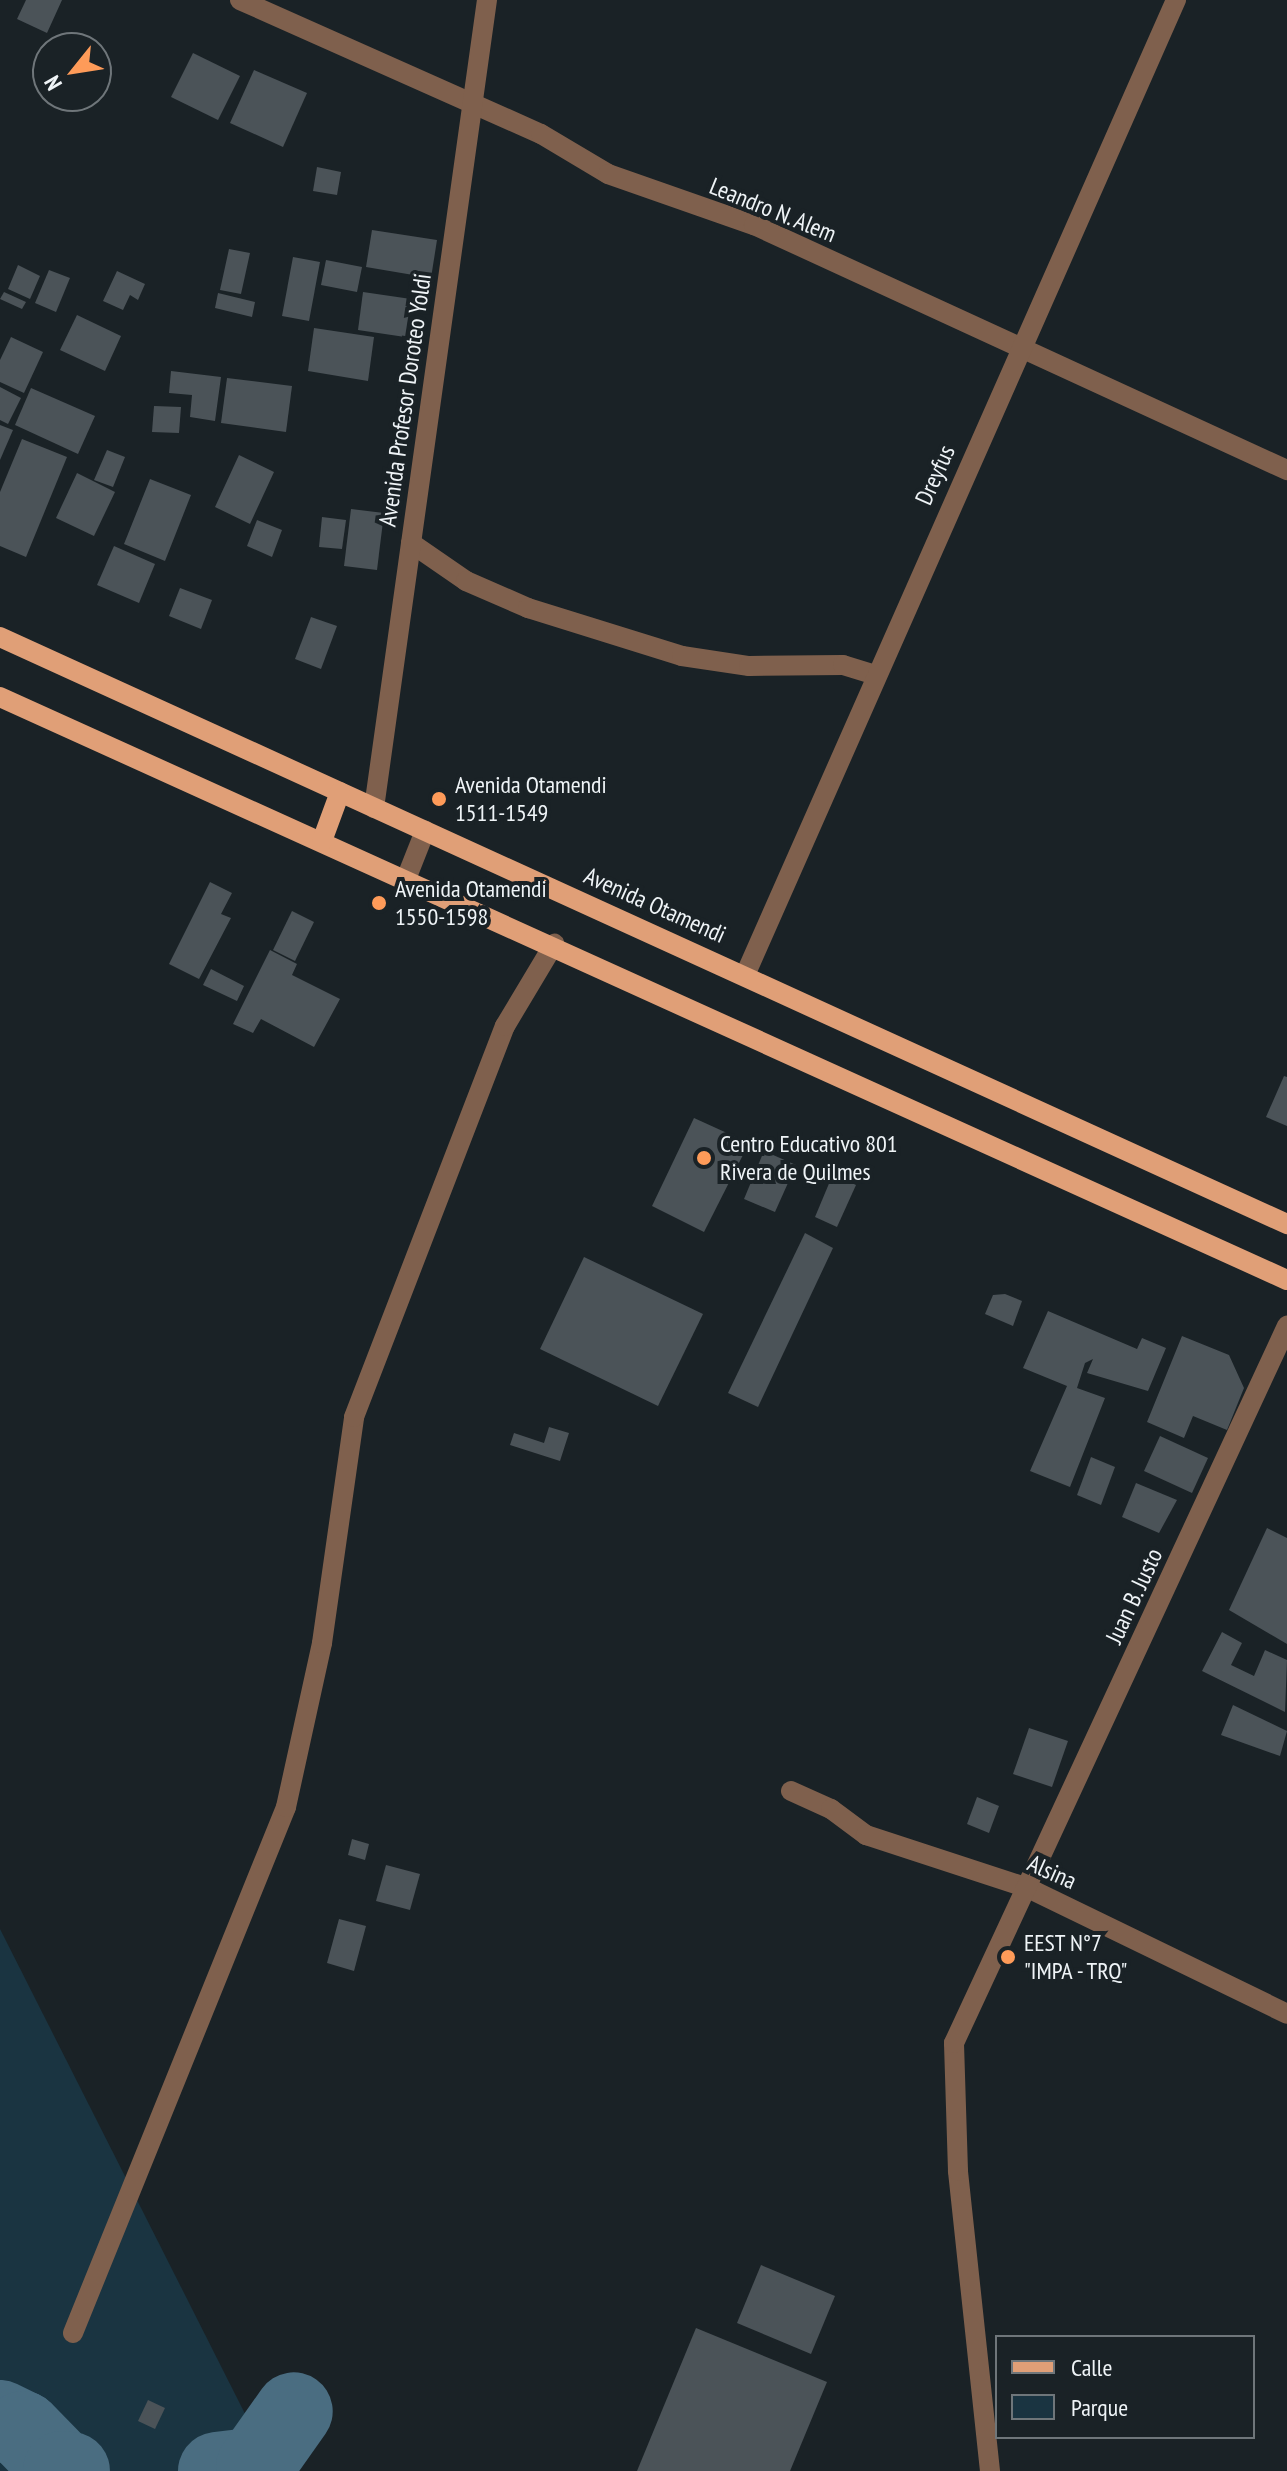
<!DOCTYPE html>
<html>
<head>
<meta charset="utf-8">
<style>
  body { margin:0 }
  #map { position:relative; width:1287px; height:2471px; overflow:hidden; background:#1a2226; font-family:"PT Sans Narrow",sans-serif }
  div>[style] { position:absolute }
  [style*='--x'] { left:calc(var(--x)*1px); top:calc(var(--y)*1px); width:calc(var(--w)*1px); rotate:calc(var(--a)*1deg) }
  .green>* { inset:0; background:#1a3441 }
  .river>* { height:78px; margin:-39px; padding:0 39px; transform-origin:39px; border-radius:39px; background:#4a6d81 }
  .building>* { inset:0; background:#4b5358 }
  .minor>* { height:20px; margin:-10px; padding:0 10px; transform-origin:10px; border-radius:10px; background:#7f604d }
  .major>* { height:20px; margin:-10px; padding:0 10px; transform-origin:10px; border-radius:10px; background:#e09f77 }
  .dots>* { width:22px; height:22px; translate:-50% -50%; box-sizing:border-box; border:4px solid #1a2226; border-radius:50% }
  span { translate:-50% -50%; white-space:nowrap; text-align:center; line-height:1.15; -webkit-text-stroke:8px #1a2226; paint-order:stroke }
  .street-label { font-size:24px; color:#eff4f7 }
  .poi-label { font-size:24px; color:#eff4f7 }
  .left { translate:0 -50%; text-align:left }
  .legend { position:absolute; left:995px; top:2335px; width:260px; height:104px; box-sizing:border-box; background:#1a2226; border:2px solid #6f767a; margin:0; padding:10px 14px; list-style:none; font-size:24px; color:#eff4f7 }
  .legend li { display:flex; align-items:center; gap:16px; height:40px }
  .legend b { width:40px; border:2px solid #6f767a }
  .north { position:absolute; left:32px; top:32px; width:80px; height:80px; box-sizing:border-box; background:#1a2226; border:2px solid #6f767a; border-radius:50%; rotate:240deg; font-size:22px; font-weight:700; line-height:32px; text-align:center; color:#eff4f7 }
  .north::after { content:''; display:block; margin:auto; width:28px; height:36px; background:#fe9b59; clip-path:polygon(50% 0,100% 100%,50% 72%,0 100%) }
</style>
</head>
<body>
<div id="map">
  <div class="green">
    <div style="clip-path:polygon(0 1929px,274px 2471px,0 2471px)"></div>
  </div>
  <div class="river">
    <div style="--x:0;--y:2419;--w:25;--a:26"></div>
    <div style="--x:23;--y:2430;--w:56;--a:45.7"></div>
    <div style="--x:62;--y:2470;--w:9;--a:6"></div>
    <div style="--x:217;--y:2471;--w:38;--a:-7"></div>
    <div style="--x:255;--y:2466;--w:67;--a:-54.7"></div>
  </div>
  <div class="building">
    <div style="clip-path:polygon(26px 0,62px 0,47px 33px,17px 19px)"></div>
    <div style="clip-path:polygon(193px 53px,240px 76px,218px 120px,171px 97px)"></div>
    <div style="clip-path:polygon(254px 70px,307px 93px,283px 147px,230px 123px)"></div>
    <div style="clip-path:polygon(317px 167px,341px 172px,337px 195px,313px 191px)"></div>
    <div style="clip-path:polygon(372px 230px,437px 240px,431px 278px,366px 267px)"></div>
    <div style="clip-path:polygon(229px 249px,250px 253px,241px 294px,220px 290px)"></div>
    <div style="clip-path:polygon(293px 257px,320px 262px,309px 321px,282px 316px)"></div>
    <div style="clip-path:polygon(326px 260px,362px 267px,357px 292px,321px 285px)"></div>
    <div style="clip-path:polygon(18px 265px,40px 276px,30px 299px,8px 289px)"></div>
    <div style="clip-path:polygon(49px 270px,70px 278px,56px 312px,35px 303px)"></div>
    <div style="clip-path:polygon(117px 271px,145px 284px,138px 300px,130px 295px,123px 310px,103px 301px)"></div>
    <div style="clip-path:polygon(4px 292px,26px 302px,22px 309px,0 299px)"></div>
    <div style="clip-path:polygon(363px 292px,411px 299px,405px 337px,358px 330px)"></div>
    <div style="clip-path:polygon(218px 293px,255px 302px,252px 317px,215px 308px)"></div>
    <div style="clip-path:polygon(77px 315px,121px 336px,105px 371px,60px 350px)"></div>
    <div style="clip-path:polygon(314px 328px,374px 337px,368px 381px,308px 371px)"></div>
    <div style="clip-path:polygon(11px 337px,43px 352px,24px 393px,0 382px,0 360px)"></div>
    <div style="clip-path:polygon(171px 371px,221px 377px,215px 421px,190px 417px,192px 395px,169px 393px)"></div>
    <div style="clip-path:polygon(227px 378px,292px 386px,286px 432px,221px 423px)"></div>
    <div style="clip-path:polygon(0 387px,21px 398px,8px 424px,0 420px)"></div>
    <div style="clip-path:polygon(31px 388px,95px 416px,78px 454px,15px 425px)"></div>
    <div style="clip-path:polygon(154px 406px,181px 407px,179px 433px,152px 432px)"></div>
    <div style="clip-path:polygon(0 425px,13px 430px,0 460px)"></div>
    <div style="clip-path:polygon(22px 439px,67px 457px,26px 557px,0 546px,0 492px)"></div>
    <div style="clip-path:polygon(107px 450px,125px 457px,113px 487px,94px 480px)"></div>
    <div style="clip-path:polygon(239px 455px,274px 472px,250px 524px,215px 507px)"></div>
    <div style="clip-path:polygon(77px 473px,115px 492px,94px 536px,56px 518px)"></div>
    <div style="clip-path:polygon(150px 479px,191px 495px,165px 561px,124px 544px)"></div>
    <div style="clip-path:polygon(351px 509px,384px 513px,377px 570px,344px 566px)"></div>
    <div style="clip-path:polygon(322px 517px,346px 520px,342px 549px,319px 547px)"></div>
    <div style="clip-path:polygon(257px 520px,282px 530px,272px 557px,247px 546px)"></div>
    <div style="clip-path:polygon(114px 546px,155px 564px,139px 603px,97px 585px)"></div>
    <div style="clip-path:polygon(180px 588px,212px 600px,201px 629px,169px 616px)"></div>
    <div style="clip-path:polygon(311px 617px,337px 626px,321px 669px,295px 659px)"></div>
    <div style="clip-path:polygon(210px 882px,232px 893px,221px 914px,231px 918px,199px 979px,169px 964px)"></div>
    <div style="clip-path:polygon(292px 911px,314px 922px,295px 961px,273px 950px)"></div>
    <div style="clip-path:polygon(270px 950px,297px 964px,292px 975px,340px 999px,314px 1047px,261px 1019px,253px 1033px,233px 1024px)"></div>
    <div style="clip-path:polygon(211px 969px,244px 986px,237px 1001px,203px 985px)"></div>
    <div style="clip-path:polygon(1284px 1076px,1287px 1077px,1287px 1126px,1266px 1117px)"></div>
    <div style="clip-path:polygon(694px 1118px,749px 1143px,704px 1232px,652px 1206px)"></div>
    <div style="clip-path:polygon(764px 1151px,796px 1165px,775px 1212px,744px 1199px)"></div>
    <div style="clip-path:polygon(833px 1174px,856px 1185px,837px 1227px,815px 1217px)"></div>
    <div style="clip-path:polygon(805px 1233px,833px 1248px,758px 1407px,728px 1393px)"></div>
    <div style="clip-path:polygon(584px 1257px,703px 1314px,658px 1406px,540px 1349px)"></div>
    <div style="clip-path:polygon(1005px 1294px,1022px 1301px,1013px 1326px,985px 1314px,993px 1295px)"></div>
    <div style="clip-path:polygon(1048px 1311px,1137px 1349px,1142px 1338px,1166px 1348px,1148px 1391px,1087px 1373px,1093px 1359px,1085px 1363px,1077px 1388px,1105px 1398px,1070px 1487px,1030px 1471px,1067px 1386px,1023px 1368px)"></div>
    <div style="clip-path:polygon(1182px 1336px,1229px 1355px,1244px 1388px,1227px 1430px,1193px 1416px,1184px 1438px,1147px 1422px)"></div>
    <div style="clip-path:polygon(549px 1427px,569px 1433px,560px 1461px,510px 1445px,514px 1433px,544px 1443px)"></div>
    <div style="clip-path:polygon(1160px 1436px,1208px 1458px,1192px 1493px,1144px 1471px)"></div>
    <div style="clip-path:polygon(1091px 1457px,1115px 1467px,1101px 1505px,1077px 1495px)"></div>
    <div style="clip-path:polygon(1136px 1483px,1177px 1500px,1159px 1533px,1122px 1517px)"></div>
    <div style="clip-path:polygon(1267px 1528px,1287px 1538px,1287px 1644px,1229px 1610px)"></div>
    <div style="clip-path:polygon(1222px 1632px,1242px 1643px,1231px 1665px,1254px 1676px,1265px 1650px,1287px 1660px,1285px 1712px,1202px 1671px)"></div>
    <div style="clip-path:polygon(1233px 1705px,1287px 1731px,1280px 1756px,1221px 1735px)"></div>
    <div style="clip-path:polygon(1029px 1728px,1068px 1741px,1052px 1787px,1013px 1774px)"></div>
    <div style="clip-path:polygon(977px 1797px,999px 1806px,989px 1833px,967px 1824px)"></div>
    <div style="clip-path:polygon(352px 1839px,369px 1844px,365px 1860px,348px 1855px)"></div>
    <div style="clip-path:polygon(386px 1865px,420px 1874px,410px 1910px,376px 1901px)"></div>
    <div style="clip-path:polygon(339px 1919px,366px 1926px,354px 1971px,327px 1963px)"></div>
    <div style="clip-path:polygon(761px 2265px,835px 2296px,811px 2354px,737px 2323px)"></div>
    <div style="clip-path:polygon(696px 2328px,827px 2382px,790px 2471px,637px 2471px)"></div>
    <div style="clip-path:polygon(148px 2400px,165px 2408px,155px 2429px,138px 2421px)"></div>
  </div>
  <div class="minor">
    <div style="--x:240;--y:0;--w:329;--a:24"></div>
    <div style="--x:541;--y:134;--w:78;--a:30.8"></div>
    <div style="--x:608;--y:174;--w:155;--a:19.3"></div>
    <div style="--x:754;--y:225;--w:587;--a:24.69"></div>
    <div style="--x:411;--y:543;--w:67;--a:34.6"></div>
    <div style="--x:466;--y:581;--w:68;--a:23.5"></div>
    <div style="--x:528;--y:608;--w:161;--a:17.3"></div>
    <div style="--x:682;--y:656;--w:68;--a:8.5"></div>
    <div style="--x:749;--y:666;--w:94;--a:-0.6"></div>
    <div style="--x:843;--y:665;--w:34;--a:17"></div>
    <div style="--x:374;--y:808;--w:816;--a:-82.04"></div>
    <div style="--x:406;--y:879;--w:52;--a:-68.4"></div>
    <div style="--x:746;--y:973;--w:1064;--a:-66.16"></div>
    <div style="--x:791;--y:1791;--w:44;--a:24.2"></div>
    <div style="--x:831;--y:1809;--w:44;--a:36.6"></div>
    <div style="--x:866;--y:1835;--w:170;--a:18.1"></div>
    <div style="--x:1028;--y:1888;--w:288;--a:25.9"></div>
    <div style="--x:73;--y:2333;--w:567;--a:-67.95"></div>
    <div style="--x:286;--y:1807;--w:168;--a:-77.6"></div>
    <div style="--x:322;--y:1643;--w:228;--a:-81.9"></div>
    <div style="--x:354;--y:1417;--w:419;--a:-68.9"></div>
    <div style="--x:505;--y:1026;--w:96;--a:-59.1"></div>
    <div style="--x:990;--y:2471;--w:302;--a:-96.1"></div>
    <div style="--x:958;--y:2171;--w:128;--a:-91.8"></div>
    <div style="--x:954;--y:2043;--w:791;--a:-65.09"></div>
  </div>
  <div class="major">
    <div style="--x:0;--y:637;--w:1415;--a:24.52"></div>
    <div style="--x:0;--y:697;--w:1413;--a:24.37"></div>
    <div style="--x:322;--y:841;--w:52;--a:-69.8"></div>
  </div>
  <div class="dots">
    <div style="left:439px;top:799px;background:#fe9b59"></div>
    <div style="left:379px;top:903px;background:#fe9b59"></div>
    <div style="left:704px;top:1158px;background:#fe9b59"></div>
    <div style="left:1008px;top:1957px;background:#fe9b59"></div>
  </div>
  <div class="street-label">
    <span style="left:773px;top:210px;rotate:22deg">Leandro N. Alem</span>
    <span style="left:405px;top:400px;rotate:-82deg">Avenida Profesor Doroteo Yoldi</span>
    <span style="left:935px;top:475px;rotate:-66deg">Dreyfus</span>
    <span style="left:655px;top:905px;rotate:24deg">Avenida Otamendi</span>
    <span style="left:1134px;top:1596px;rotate:-65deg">Juan B. Justo</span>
    <span style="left:1052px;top:1872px;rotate:24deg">Alsina</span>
  </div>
  <div class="poi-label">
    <span class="left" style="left:455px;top:799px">Avenida Otamendi<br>1511-1549</span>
    <span class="left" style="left:395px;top:903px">Avenida Otamendi<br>1550-1598</span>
    <span class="left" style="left:720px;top:1158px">Centro Educativo 801<br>Rivera de Quilmes</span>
    <span class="left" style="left:1024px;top:1957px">EEST N°7<br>"IMPA - TRQ"</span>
  </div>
  <ul class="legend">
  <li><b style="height:10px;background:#e09f77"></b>Calle</li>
  <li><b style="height:22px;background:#1a3441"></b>Parque</li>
  </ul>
  <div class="north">N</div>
</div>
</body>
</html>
